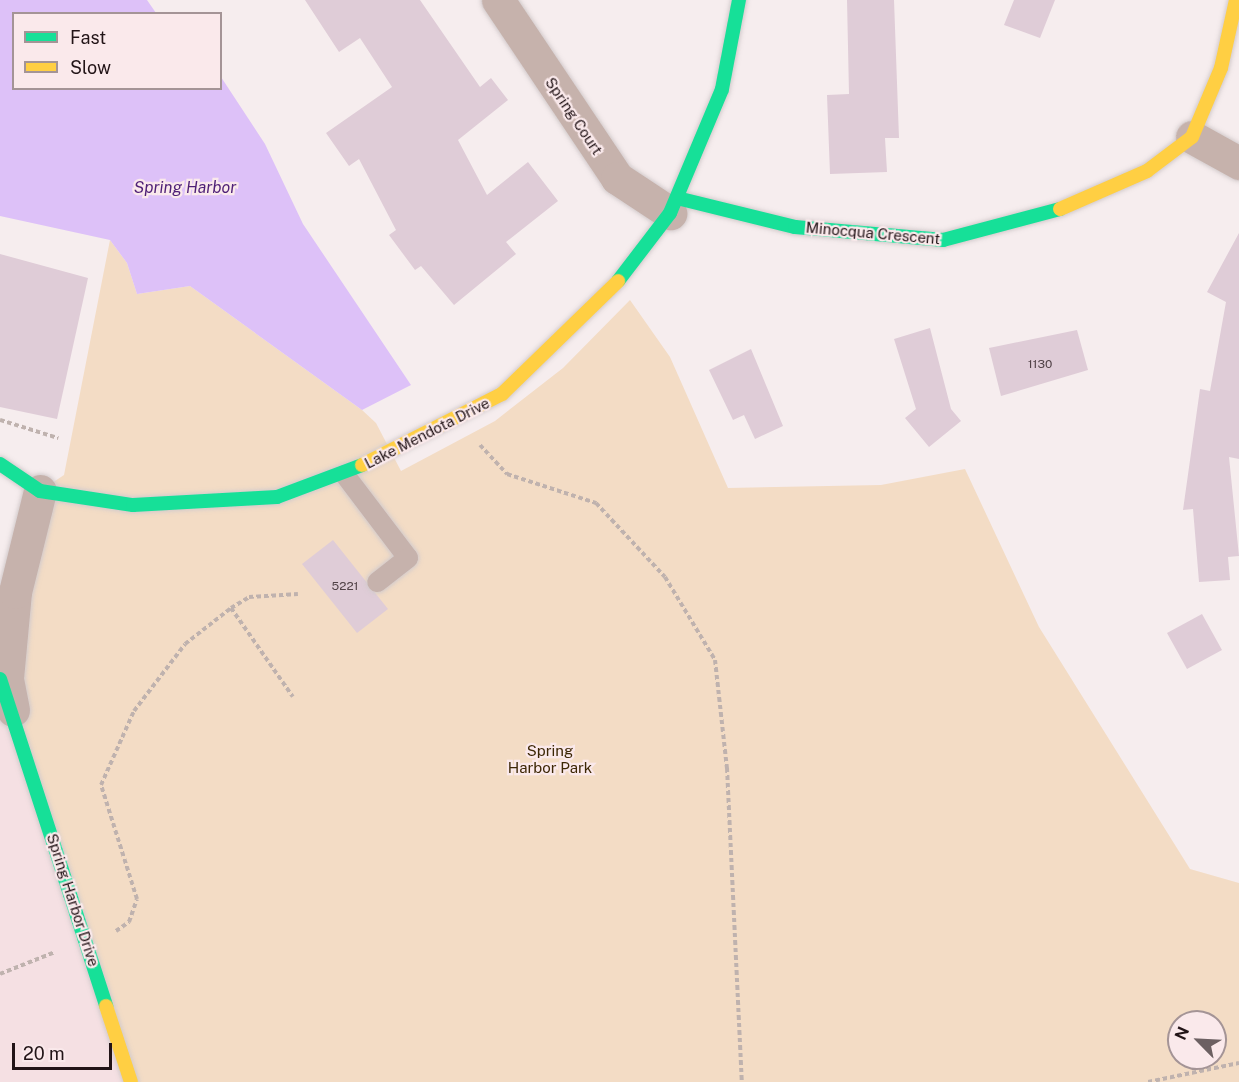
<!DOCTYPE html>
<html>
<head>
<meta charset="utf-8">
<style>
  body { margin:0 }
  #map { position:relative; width:1239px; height:1082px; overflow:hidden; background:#f6edee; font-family:"Public Sans",sans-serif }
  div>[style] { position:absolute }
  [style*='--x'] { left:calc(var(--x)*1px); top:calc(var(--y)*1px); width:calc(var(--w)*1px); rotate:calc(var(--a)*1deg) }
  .built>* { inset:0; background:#f5e0e3 }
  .green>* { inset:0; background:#f3dcc5 }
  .water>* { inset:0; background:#ddc1f8 }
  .building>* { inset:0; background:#dfccd7 }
  .path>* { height:4px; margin-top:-2px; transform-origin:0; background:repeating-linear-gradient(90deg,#bfb2ae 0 4.5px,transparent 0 7.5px) }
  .roads { filter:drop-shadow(0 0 2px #d3cbcc) drop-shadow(0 0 2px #d3cbcc) }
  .lane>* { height:20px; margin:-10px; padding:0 10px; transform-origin:10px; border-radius:10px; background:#c6b2ac }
  .street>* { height:33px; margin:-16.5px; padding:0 16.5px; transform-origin:16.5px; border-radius:16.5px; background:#c6b2ac }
  .fast>* { height:14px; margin:-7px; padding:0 7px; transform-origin:7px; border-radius:7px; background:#16e098 }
  .slow>* { height:14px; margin:-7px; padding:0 7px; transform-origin:7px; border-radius:7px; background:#ffcf43 }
  span { translate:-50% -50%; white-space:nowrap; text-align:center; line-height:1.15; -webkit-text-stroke:4.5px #fae9eb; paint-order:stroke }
  .number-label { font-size:12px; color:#514247 }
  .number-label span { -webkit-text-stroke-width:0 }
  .street-label { font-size:15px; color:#221417 }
  .park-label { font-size:15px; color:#3d2705 }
  .water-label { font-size:16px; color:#4e1f76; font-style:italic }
  .legend { position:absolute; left:12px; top:12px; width:210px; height:78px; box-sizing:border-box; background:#fae9eb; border:2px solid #a49496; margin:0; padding:8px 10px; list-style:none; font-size:18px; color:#221417 }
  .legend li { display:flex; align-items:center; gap:12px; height:30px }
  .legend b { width:30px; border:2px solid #a49496 }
  .north { position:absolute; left:1167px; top:1010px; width:60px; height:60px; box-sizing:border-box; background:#fae9eb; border:2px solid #a49496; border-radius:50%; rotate:294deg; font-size:16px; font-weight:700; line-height:24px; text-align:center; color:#221417 }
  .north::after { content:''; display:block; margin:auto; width:21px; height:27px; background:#6c6062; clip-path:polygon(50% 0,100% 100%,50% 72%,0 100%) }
  .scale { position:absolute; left:12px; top:1043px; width:100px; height:27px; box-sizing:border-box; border:3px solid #221417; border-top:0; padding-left:8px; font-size:18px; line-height:21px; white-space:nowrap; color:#221417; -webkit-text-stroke:4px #fae9eb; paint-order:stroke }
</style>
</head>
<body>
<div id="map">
  <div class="built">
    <div style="clip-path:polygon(0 679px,131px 1082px,0 1082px)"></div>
  </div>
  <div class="green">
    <div style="clip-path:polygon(evenodd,110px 240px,127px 263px,137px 294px,190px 286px,362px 410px,376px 423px,401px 471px,495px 421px,563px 368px,630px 300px,670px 357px,728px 488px,881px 485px,965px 469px,1039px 627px,1190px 869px,1239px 883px,1239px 1082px,131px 1082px,15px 718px,40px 491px,64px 475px,110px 240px,1179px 1022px,1215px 1022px,1215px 1058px,1179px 1058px,1179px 1022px)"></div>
  </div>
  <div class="water">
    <div style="clip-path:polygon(0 0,147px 0,156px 13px,14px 14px,14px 88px,220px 88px,221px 77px,265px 144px,303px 224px,411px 385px,362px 410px,190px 286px,137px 294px,127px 263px,110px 240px,0 216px)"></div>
  </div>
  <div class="building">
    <div style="clip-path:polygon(305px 0,420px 0,480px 87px,491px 78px,508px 100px,458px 140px,487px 195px,528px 162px,558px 201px,506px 242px,516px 254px,454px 305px,421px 266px,415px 270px,389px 235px,396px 230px,359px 159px,349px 166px,326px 133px,392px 87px,360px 38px,339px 52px)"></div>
    <div style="clip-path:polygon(847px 0,894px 0,899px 138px,885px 138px,887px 172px,830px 174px,827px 95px,849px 94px)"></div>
    <div style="clip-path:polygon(1014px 0,1055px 0,1040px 38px,1004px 25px)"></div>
    <div style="clip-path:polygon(1239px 233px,1239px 459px,1229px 457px,1239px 556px,1228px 557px,1230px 580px,1199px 582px,1193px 509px,1183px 510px,1200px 389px,1210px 391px,1226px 302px,1207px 292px)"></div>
    <div style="clip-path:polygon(0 254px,88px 278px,57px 419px,0 407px)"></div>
    <div style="clip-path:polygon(930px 328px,951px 409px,961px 421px,929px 447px,905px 418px,916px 409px,894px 339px)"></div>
    <div style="clip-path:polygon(1077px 330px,1088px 370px,1001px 396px,989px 348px)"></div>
    <div style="clip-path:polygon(751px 349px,783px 426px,755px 439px,744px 415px,733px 420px,709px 370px)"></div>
    <div style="clip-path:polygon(333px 540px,388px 609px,357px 633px,302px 564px)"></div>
    <div style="clip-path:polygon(1202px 614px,1222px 650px,1187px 669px,1167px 633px)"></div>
  </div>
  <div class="path">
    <div style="--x:0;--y:420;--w:61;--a:17.2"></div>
    <div style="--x:480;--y:445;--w:40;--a:47"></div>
    <div style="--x:507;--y:474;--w:94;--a:18"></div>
    <div style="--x:596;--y:503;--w:101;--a:47"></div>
    <div style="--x:665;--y:577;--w:97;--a:58.9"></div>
    <div style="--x:715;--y:660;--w:109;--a:83.7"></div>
    <div style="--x:727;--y:768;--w:314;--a:87.3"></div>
    <div style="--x:231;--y:608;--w:108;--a:55.1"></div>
    <div style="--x:116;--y:931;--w:16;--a:-35"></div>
    <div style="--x:129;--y:922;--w:24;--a:-71"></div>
    <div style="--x:137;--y:899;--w:120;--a:-107.5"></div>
    <div style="--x:101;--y:785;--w:81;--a:-66"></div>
    <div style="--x:134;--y:711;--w:84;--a:-52.7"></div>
    <div style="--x:185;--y:644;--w:58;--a:-38"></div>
    <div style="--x:231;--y:608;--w:21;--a:-31"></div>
    <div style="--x:249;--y:597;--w:49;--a:-3.5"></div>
    <div style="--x:0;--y:974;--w:59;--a:-21.8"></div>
    <div style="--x:1148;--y:1082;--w:93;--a:-11.8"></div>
  </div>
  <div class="roads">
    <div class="lane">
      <div style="--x:345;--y:475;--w:104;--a:52.8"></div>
      <div style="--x:408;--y:558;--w:39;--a:142"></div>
    </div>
    <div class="street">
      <div style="--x:498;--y:0;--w:214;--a:56.2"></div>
      <div style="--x:617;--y:178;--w:64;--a:33.4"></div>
      <div style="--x:1192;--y:137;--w:54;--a:29"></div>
      <div style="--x:13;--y:710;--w:33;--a:-101"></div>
      <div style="--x:7;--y:678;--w:86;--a:-84.7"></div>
      <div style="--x:15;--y:592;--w:104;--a:-76.1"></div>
    </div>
    <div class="fast">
      <div style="--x:677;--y:198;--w:122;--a:13.8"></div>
      <div style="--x:795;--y:227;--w:149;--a:5"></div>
      <div style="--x:943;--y:240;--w:121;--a:-14.8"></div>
      <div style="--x:618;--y:281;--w:86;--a:-52.6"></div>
      <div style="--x:670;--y:213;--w:134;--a:-67.2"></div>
      <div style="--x:722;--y:89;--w:91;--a:-79.2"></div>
      <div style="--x:0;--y:464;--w:48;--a:34"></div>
      <div style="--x:40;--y:491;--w:94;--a:8.6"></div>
      <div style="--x:133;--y:505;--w:144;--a:-3.2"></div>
      <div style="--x:277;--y:497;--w:91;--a:-20.6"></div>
      <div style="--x:0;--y:679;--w:344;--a:72"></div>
    </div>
    <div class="slow">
      <div style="--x:1060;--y:209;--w:95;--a:-23.6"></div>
      <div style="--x:1147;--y:171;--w:56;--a:-37.1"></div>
      <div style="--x:1192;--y:137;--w:75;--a:-67.2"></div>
      <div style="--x:1221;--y:68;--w:70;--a:-77.6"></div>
      <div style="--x:362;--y:465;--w:157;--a:-26.9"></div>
      <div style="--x:502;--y:394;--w:162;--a:-44.2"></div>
      <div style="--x:106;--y:1006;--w:80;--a:71.8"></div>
    </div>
  </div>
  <div class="number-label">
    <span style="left:1040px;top:365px">1130</span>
    <span style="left:345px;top:587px">5221</span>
  </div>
  <div class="street-label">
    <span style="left:574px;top:116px;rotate:56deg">Spring Court</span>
    <span style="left:873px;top:233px;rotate:5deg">Minocqua Crescent</span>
    <span style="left:427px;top:433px;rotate:-27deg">Lake Mendota Drive</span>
    <span style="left:73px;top:900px;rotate:72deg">Spring Harbor Drive</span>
  </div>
  <div class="park-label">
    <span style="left:550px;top:759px">Spring<br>Harbor Park</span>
  </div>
  <div class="water-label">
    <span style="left:185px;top:188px">Spring Harbor</span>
  </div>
  <ul class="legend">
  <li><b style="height:8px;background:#16e098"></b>Fast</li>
  <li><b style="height:8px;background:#ffcf43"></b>Slow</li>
  </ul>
  <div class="north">N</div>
  <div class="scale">20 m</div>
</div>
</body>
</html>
